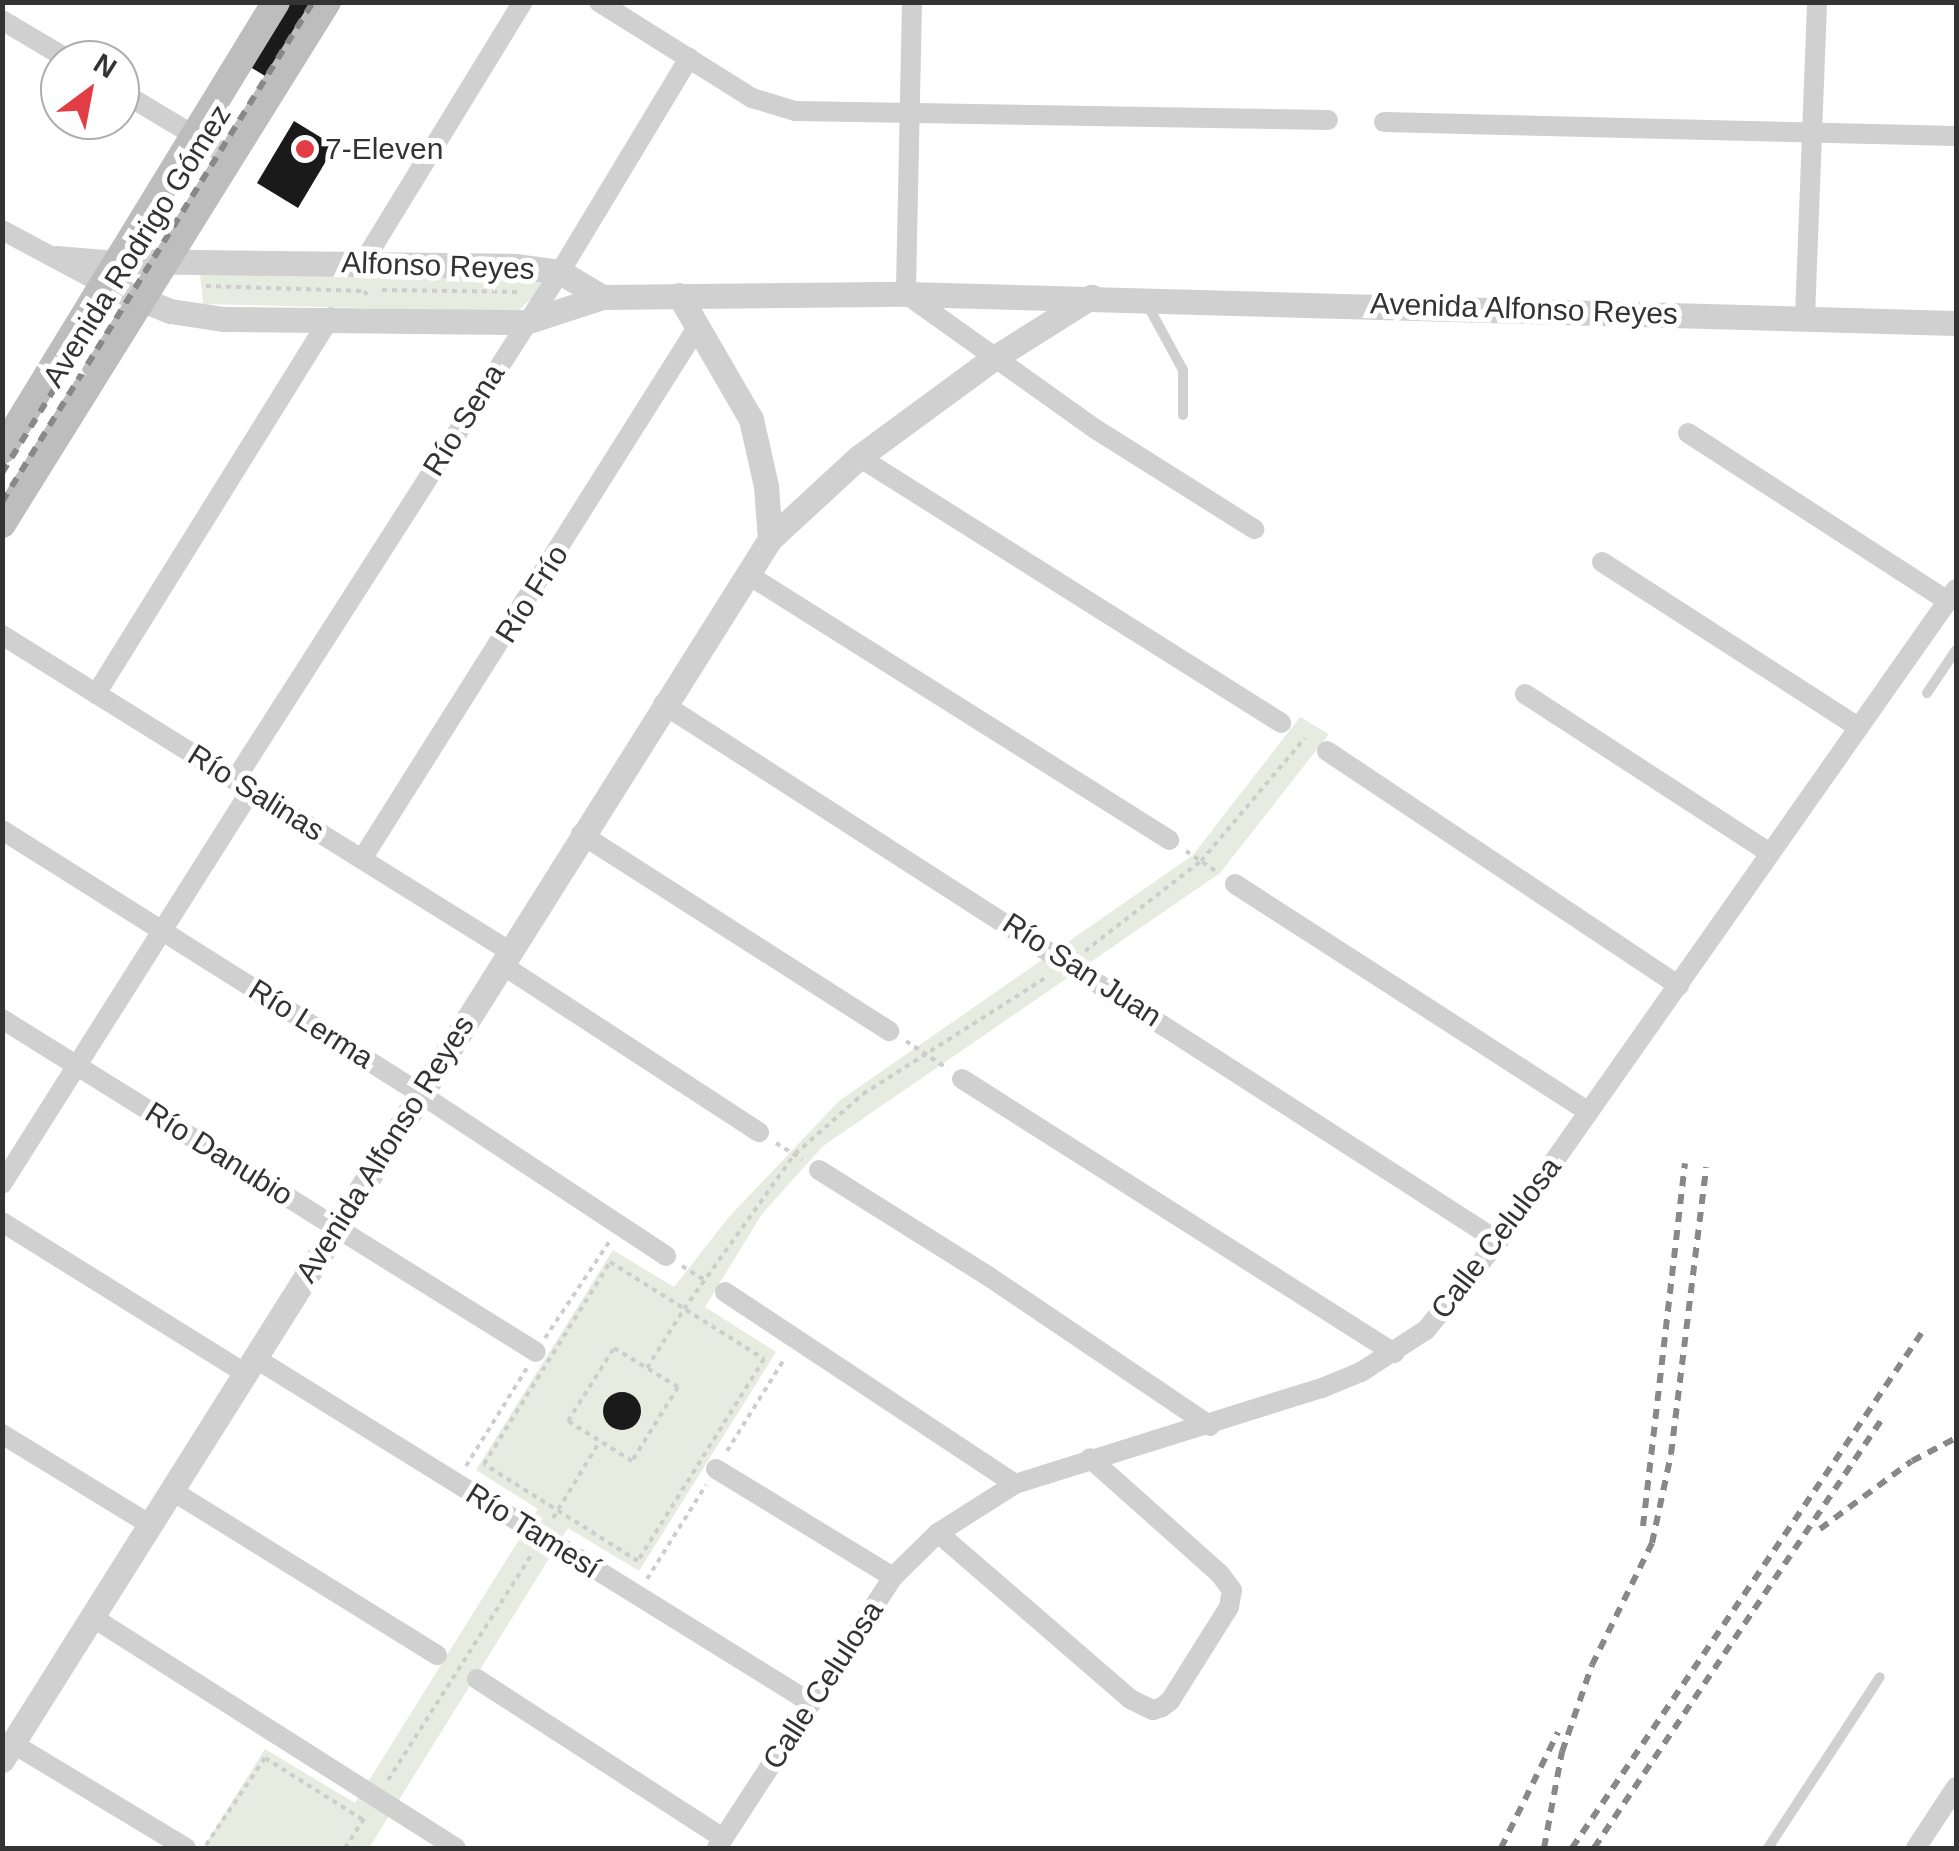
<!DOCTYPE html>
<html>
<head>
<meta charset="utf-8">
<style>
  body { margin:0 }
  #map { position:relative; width:1959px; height:1851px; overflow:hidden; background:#fff; font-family:Helvetica,sans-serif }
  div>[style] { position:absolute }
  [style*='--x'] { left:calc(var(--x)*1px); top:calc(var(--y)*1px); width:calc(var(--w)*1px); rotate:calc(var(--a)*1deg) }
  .green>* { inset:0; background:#e6ecdf }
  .building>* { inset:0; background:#1a1a1a }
  .round { border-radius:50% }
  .path>* { height:4px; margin-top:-2px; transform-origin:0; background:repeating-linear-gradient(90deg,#cdcdcd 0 5px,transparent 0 10px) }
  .service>* { height:10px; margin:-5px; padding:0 5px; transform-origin:5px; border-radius:5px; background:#d0d0d0 }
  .minor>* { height:20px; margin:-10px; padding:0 10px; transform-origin:10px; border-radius:10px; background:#d0d0d0 }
  .tertiary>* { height:25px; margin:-12.5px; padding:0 12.5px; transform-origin:12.5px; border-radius:12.5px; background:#d0d0d0 }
  .secondary>* { height:28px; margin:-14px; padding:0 14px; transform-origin:14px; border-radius:14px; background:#bdbdbd }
  .rail>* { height:6px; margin-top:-3px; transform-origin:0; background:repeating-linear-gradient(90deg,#888 0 10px,transparent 0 18px) }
  .dots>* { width:28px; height:28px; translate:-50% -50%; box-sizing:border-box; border:5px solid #fff; border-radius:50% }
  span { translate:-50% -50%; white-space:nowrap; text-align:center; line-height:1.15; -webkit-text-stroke:10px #fff; paint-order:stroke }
  .poi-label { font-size:30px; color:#333 }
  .left { translate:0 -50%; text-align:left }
  .street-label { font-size:30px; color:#333 }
  .frame { position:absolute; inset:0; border:5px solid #333; pointer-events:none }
  .north { position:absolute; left:40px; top:40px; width:100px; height:100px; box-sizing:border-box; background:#fff; border:2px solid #adadad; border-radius:50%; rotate:32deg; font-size:28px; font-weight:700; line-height:40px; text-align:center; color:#333 }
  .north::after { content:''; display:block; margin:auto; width:35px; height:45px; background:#e23d44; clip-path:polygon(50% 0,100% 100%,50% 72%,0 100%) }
</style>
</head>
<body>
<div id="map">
  <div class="green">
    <div style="clip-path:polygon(200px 273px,542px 275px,537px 293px,517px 312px,203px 304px)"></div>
    <div style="clip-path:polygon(1300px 717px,1329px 734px,1220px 873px,823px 1146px,762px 1214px,705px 1307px,776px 1352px,639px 1571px,568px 1528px,369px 1848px,203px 1848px,265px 1749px,355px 1803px,538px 1509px,476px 1470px,613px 1250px,674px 1287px,728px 1218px,839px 1101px,1193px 855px)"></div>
  </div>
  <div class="building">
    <div style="clip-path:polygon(279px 2px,328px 2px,278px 84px,242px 62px)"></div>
    <div style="clip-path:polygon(294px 121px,335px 146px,298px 208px,257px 183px)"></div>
    <div class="round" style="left:603px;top:1392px;width:38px;height:38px"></div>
  </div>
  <div class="path">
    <div style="--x:206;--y:286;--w:158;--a:1.8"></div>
    <div style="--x:364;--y:291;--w:6;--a:51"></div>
    <div style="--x:382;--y:290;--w:140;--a:0.8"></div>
    <div style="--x:1186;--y:851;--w:40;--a:34"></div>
    <div style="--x:1085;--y:951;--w:147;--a:-37.8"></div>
    <div style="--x:1201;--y:861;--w:161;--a:-49.8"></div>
    <div style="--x:906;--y:1041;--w:50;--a:33.7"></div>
    <div style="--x:776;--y:1143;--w:31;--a:32"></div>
    <div style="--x:610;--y:1262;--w:182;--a:32.2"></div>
    <div style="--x:764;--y:1359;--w:238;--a:122"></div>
    <div style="--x:638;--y:1561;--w:182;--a:-147.8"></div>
    <div style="--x:484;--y:1464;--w:238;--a:-58"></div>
    <div style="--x:682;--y:1266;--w:26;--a:32"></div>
    <div style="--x:545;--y:1338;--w:115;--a:-56.3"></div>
    <div style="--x:614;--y:1348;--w:75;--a:31.4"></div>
    <div style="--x:678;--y:1387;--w:87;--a:121.9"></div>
    <div style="--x:632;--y:1461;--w:75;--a:-148"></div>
    <div style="--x:568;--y:1421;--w:86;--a:-57.8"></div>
    <div style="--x:647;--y:1368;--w:70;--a:-57.9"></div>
    <div style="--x:684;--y:1309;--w:191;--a:-54.4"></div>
    <div style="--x:795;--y:1154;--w:91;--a:-41.4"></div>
    <div style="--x:863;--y:1094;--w:219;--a:-32.5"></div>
    <div style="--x:727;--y:1451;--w:110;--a:-58.1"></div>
    <div style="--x:466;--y:1466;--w:115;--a:-58.1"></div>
    <div style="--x:553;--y:1518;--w:90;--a:-58.6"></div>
    <div style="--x:647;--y:1579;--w:111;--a:-57.9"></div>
    <div style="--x:388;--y:1780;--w:270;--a:-57.5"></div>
    <div style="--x:206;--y:1845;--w:105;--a:-55.9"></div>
    <div style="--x:265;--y:1758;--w:115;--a:32.2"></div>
    <div style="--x:345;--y:1848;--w:40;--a:-57.1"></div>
  </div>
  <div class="service">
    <div style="--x:1147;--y:304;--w:75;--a:61.4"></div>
    <div style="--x:1183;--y:370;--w:45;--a:90"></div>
    <div style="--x:1927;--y:693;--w:52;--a:-56"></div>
    <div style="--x:1768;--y:1848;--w:204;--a:-56.8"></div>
  </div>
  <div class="minor">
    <div style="--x:599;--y:2;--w:181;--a:32.1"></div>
    <div style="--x:752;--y:98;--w:45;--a:16.8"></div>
    <div style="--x:795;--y:111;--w:533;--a:0.97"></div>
    <div style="--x:912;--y:2;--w:292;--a:91.2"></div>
    <div style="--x:906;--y:294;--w:234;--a:35.5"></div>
    <div style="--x:1097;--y:430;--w:186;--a:32.2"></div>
    <div style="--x:2;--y:20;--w:78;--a:30.8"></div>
    <div style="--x:120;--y:91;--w:128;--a:31"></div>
    <div style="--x:1384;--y:122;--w:572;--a:1.4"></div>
    <div style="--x:2;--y:230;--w:115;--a:28.1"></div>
    <div style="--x:57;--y:256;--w:60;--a:4.8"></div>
    <div style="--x:364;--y:261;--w:304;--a:-58.5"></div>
    <div style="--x:1805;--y:317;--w:315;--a:-87.8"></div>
    <div style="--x:1688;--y:433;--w:310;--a:32.9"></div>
    <div style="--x:859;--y:457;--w:499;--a:32.2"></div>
    <div style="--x:1602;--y:562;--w:305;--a:32.8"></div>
    <div style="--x:747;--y:574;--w:499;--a:32.2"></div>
    <div style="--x:2;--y:635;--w:597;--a:31.93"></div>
    <div style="--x:96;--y:694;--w:444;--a:-58.1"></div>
    <div style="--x:1525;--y:694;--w:292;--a:33"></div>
    <div style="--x:663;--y:704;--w:993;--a:32.75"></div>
    <div style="--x:1327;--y:751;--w:423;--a:33.7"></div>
    <div style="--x:235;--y:780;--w:603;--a:-57.39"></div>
    <div style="--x:560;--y:272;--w:250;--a:-58.9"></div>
    <div style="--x:2;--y:830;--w:493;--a:32.2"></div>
    <div style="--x:419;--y:1093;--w:296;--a:33.4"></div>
    <div style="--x:581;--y:834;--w:366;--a:32.6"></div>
    <div style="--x:362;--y:859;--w:630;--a:-57.77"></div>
    <div style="--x:1235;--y:884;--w:421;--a:32.8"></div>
    <div style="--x:501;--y:964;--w:308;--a:33.1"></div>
    <div style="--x:2;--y:1019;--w:629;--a:31.95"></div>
    <div style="--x:962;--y:1079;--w:512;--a:32.39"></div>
    <div style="--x:819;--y:1170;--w:199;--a:32.1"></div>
    <div style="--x:988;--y:1276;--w:268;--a:34"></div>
    <div style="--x:2;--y:1184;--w:466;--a:-57.7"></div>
    <div style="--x:2;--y:1222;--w:286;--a:31.9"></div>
    <div style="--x:725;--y:1292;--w:348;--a:33.5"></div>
    <div style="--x:255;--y:1358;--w:654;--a:31.82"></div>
    <div style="--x:2;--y:1434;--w:172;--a:31.5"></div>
    <div style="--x:716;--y:1469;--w:207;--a:31.4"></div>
    <div style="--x:171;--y:1490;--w:313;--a:31.8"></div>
    <div style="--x:938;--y:1533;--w:254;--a:40.8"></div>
    <div style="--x:1130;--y:1699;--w:25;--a:26"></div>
    <div style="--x:1153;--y:1710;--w:9;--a:-18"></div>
    <div style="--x:1162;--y:1707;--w:10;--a:-37"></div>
    <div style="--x:1170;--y:1701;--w:111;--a:-57.9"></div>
    <div style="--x:1229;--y:1607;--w:17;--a:-80"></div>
    <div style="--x:1232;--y:1590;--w:20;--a:-127"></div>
    <div style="--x:1220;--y:1574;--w:174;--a:-138.3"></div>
    <div style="--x:92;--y:1617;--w:431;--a:32.4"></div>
    <div style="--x:477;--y:1679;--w:293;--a:32.9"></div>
    <div style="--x:12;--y:1743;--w:203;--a:31.1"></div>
    <div style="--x:717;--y:1848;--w:323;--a:-57"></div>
    <div style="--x:893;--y:1577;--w:63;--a:-44.4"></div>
    <div style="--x:938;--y:1533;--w:91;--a:-32.5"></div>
    <div style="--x:1015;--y:1484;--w:322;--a:-17.4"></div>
    <div style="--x:1322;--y:1388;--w:42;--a:-22.3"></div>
    <div style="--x:1361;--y:1372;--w:77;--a:-32.9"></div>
    <div style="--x:1426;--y:1330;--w:114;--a:-51"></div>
    <div style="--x:1498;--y:1241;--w:797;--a:-54.91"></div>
    <div style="--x:1916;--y:1848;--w:73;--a:-56.7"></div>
  </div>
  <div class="tertiary">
    <div style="--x:117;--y:261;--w:398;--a:0.7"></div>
    <div style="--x:515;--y:266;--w:45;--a:7.6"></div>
    <div style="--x:560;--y:272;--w:49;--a:30.8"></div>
    <div style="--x:103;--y:284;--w:72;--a:21.9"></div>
    <div style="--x:170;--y:311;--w:55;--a:8.4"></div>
    <div style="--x:224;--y:319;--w:302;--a:0.6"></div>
    <div style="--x:526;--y:322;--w:80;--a:-18.2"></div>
    <div style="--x:602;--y:297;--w:304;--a:-0.6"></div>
    <div style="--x:906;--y:294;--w:1050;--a:1.58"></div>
    <div style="--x:679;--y:295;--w:143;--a:59.9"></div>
    <div style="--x:751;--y:419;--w:69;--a:77.4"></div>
    <div style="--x:766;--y:486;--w:53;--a:85.7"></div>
    <div style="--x:2;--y:1760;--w:1442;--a:-57.83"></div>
    <div style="--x:770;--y:539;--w:121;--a:-42.7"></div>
    <div style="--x:859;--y:457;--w:167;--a:-36.3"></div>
    <div style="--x:994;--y:358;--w:115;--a:-32.2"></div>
  </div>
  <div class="secondary">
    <div style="--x:2;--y:450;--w:525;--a:-58.55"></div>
    <div style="--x:2;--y:524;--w:615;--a:-58.09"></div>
  </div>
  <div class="rail">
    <div style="--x:2;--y:473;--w:265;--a:-58.1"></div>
    <div style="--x:2;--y:502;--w:589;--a:-58.12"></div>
    <div style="--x:1643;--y:1526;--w:365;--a:-83.4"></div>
    <div style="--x:1820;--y:1529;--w:114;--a:-36.5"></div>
    <div style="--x:1912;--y:1461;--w:50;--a:-27.6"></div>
    <div style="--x:1501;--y:1848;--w:129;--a:-63.8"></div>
    <div style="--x:1544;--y:1848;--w:98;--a:-79.4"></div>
    <div style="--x:1562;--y:1752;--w:92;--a:-71"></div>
    <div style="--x:1592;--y:1665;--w:136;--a:-63.8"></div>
    <div style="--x:1652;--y:1543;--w:91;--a:-77.9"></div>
    <div style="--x:1671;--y:1454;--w:289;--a:-83"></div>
    <div style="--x:1572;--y:1848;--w:625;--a:-55.83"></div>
    <div style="--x:1594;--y:1848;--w:517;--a:-56.13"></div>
  </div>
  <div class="dots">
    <div style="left:305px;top:149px;background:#e23d44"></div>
  </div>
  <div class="poi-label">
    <span class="left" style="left:325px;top:149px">7-Eleven</span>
  </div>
  <div class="street-label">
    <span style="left:137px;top:246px;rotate:-58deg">Avenida Rodrigo Gómez</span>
    <span style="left:438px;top:266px;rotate:2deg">Alfonso Reyes</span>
    <span style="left:1524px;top:309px;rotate:2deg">Avenida Alfonso Reyes</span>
    <span style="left:464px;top:420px;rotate:-58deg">Río Sena</span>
    <span style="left:532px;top:594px;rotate:-58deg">Río Frío</span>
    <span style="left:256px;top:793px;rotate:32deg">Río Salinas</span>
    <span style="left:1082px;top:970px;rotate:33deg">Río San Juan</span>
    <span style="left:311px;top:1024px;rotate:32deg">Río Lerma</span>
    <span style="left:385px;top:1149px;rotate:-58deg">Avenida Alfonso Reyes</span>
    <span style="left:219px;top:1154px;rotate:32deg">Río Danubio</span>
    <span style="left:1496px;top:1238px;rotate:-53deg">Calle Celulosa</span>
    <span style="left:533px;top:1531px;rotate:32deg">Río Tamesí</span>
    <span style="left:823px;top:1685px;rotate:-57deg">Calle Celulosa</span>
  </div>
  <div class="frame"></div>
  <div class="north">N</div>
</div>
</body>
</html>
